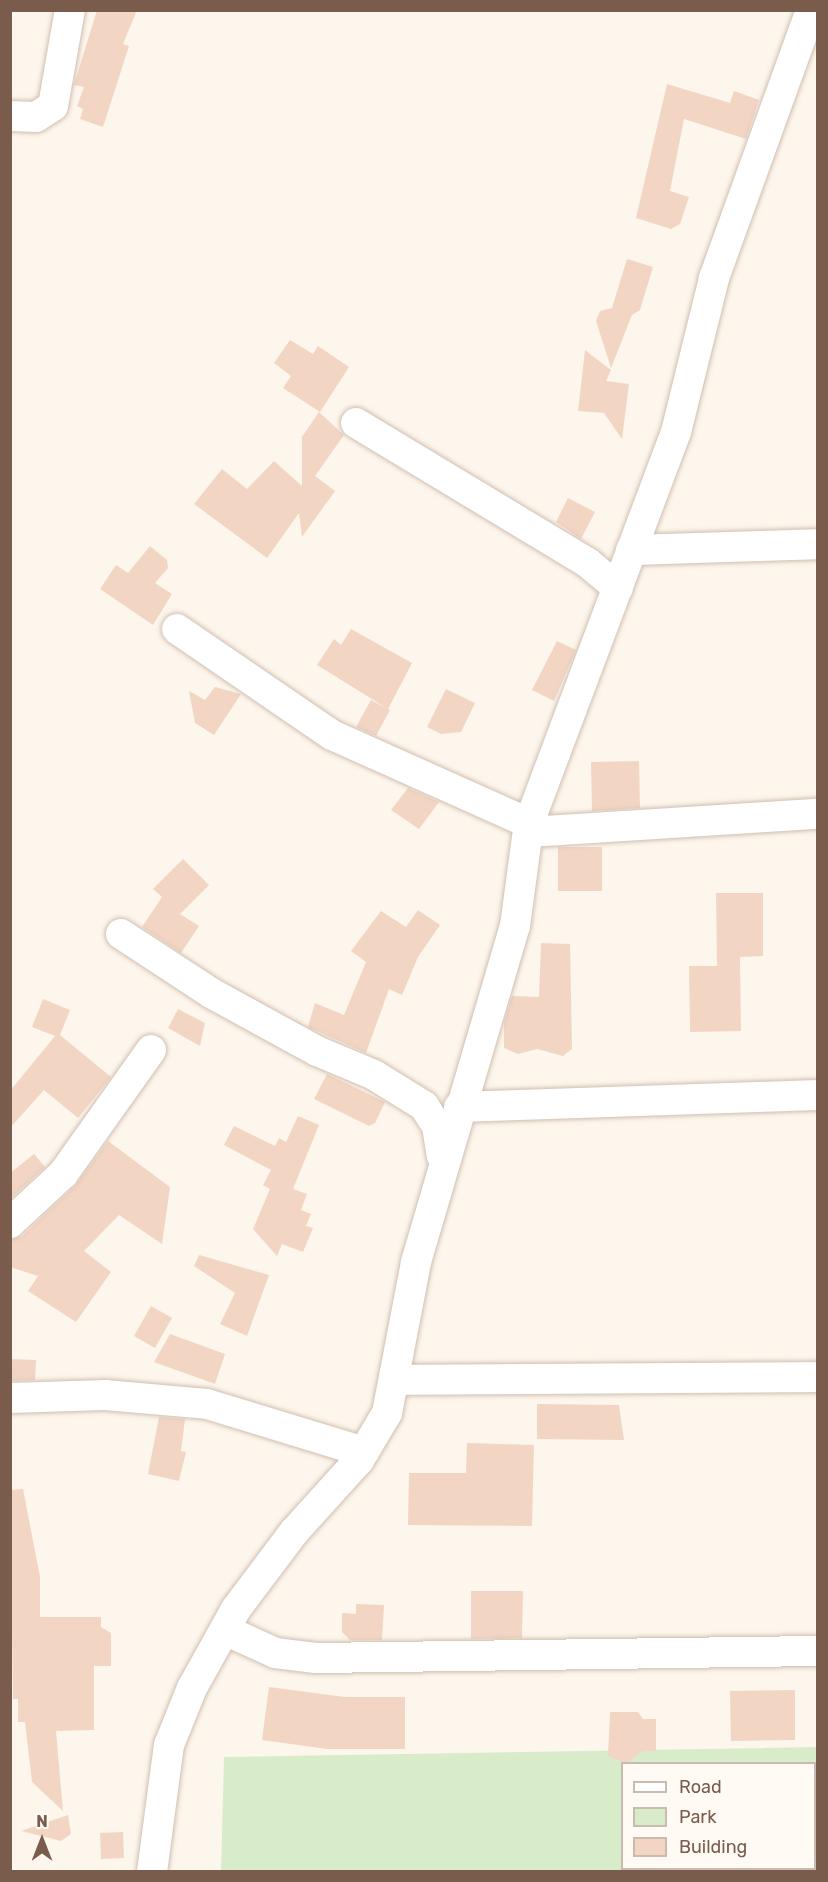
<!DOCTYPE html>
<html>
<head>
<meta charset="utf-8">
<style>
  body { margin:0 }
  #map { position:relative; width:828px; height:1882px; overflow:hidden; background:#fdf6ec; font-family:Rubik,sans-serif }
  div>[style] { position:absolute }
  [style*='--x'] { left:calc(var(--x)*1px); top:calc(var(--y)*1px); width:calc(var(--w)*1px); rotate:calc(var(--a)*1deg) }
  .green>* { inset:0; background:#d8ecc9 }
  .building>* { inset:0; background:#f3d5c3 }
  .roads { filter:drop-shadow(0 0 2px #d1beb0) drop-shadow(0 0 2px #d1beb0) }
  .minor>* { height:30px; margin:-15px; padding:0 15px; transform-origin:15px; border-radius:15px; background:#fff }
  span { translate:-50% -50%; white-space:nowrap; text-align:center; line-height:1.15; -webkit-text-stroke:4.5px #fffaf3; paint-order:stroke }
  .frame { position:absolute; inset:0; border:12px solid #7a5c4d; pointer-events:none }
  .legend { position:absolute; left:621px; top:1762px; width:195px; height:108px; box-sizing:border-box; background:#fffaf3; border:2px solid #cabbb1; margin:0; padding:8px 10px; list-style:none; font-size:18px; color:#7a5c4d }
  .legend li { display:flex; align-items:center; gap:12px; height:30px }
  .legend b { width:30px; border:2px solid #cabbb1 }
  .north { position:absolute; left:12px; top:1810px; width:60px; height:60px; -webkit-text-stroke:4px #fffaf3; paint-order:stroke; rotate:0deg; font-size:16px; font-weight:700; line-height:24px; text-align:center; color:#7a5c4d }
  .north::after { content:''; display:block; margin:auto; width:21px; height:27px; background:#7a5c4d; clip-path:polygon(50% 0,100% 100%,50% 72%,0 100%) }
</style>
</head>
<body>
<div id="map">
  <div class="green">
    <div style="clip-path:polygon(evenodd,817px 1747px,817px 1871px,221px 1872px,224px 1757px,817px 1747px,622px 1764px,814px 1764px,814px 1868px,622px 1868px,622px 1764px)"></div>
  </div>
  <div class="building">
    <div style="clip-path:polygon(97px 10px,137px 10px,123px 44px,129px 46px,103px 127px,80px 119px,83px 109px,77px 106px,84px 87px,74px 85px)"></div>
    <div style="clip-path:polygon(667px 84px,730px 103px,734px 91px,759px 100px,746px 139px,684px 119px,670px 191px,689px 197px,680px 224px,671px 229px,636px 218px)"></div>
    <div style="clip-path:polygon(627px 259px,653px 267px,640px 310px,632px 315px,611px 368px,596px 321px,600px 311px,612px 308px)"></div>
    <div style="clip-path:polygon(290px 340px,313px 354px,318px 346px,349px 367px,320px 412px,283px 388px,291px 376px,274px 363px)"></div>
    <div style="clip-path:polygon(585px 350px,611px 370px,606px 381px,629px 384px,622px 439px,604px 413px,578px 411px)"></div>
    <div style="clip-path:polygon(319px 412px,344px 435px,315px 476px,335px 491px,302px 537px,299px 513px,267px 558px,194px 504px,222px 469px,247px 489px,274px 461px,302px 486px,302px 437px)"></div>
    <div style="clip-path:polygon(568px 498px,595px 512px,581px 539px,556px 522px)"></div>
    <div style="clip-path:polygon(150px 546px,167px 560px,168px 568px,155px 583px,172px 594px,153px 625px,100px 589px,116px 565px,128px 573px)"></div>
    <div style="clip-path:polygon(351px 629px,412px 663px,388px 709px,317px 665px,334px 639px,341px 645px)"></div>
    <div style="clip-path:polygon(557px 641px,576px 650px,554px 701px,532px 690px)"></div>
    <div style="clip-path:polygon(215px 687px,241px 694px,214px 735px,195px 723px,189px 691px,205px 700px)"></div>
    <div style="clip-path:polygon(446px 689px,475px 703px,461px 732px,441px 734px,427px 727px)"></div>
    <div style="clip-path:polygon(371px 700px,390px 710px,376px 736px,356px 727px)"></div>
    <div style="clip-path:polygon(639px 761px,640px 808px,592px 811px,591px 762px)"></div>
    <div style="clip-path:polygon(408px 788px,439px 802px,419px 829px,391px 810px)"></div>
    <div style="clip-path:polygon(558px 847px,602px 847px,602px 891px,558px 891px)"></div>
    <div style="clip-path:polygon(183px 859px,209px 885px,180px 914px,199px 926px,181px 953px,142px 927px,162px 897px,153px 889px)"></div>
    <div style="clip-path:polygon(716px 893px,763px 893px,763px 956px,740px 957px,741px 1031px,690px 1032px,689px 966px,717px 966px)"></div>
    <div style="clip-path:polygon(418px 910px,440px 925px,418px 957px,402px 995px,389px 989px,366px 1053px,308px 1027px,315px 1003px,344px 1015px,366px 962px,351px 951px,381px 911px,406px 927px)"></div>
    <div style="clip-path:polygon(541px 943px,570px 944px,572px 1049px,563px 1056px,537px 1049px,518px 1054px,504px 1048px,504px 1023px,512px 996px,539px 997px)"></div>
    <div style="clip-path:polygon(43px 999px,70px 1010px,60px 1035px,111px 1077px,78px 1118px,44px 1090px,10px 1128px,10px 1091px,55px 1036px,32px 1027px)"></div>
    <div style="clip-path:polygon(178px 1009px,205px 1023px,200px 1046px,168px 1028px)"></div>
    <div style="clip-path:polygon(327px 1074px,385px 1102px,375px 1123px,369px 1126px,314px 1099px)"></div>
    <div style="clip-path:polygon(298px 1116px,319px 1125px,293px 1189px,307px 1194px,301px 1210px,311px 1214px,306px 1226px,313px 1228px,303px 1252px,282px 1244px,277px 1256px,253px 1229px,270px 1189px,263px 1185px,271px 1170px,224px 1145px,234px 1126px,275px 1146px,279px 1138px,286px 1142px)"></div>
    <div style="clip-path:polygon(108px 1141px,170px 1187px,162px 1244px,119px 1215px,84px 1251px,111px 1272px,76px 1322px,28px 1291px,38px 1276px,10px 1267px,10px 1240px,22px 1236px,75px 1186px)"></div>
    <div style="clip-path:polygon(34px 1154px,45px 1167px,10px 1199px,10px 1173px)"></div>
    <div style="clip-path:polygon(199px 1255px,269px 1275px,247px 1336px,220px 1324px,235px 1293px,194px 1266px)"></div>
    <div style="clip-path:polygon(151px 1306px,172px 1318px,155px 1348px,134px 1336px)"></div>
    <div style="clip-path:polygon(170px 1334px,225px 1354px,215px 1384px,154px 1362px)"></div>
    <div style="clip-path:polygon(10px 1359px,36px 1360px,35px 1380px,10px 1381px)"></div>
    <div style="clip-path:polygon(537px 1404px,619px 1405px,624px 1440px,537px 1439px)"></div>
    <div style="clip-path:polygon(159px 1417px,185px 1419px,181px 1451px,186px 1452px,179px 1481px,148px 1474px)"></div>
    <div style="clip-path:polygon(467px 1443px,534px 1445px,532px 1526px,408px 1525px,409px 1473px,466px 1473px)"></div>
    <div style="clip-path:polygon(23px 1489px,40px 1577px,40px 1617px,101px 1617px,101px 1627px,111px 1633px,111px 1666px,94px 1666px,94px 1730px,56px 1731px,63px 1811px,32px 1782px,25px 1722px,18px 1722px,18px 1699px,13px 1699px,10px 1490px)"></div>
    <div style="clip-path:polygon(471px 1591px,523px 1591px,522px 1638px,471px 1639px)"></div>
    <div style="clip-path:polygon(356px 1604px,384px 1605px,382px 1640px,350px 1640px,342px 1632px,342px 1613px,356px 1614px)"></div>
    <div style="clip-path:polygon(269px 1687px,345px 1697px,405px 1697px,405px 1749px,327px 1749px,262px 1740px)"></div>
    <div style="clip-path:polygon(795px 1690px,795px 1740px,731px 1741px,730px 1691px)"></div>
    <div style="clip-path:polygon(610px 1712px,638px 1712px,643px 1719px,656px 1719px,656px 1751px,643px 1751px,626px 1764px,608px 1756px)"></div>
    <div style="clip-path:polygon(68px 1815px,71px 1834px,61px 1841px,21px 1831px)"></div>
    <div style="clip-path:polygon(123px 1832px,124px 1858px,101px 1859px,100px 1833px)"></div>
  </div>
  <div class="roads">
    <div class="minor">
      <div style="--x:10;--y:116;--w:26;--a:2"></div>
      <div style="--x:36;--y:117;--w:20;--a:-33"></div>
      <div style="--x:53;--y:106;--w:97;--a:-80"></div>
      <div style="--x:356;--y:423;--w:271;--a:31.1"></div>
      <div style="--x:588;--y:563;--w:39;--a:40"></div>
      <div style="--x:631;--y:550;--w:187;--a:-1.8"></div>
      <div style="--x:177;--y:629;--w:188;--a:34.4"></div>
      <div style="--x:332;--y:735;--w:216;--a:24.1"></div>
      <div style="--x:528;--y:832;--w:291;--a:-3.6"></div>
      <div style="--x:121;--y:934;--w:108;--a:33.2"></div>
      <div style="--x:211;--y:993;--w:121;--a:28.7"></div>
      <div style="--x:317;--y:1051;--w:62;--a:22.8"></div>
      <div style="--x:374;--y:1075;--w:59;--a:31.8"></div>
      <div style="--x:424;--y:1106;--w:24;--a:57"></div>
      <div style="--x:437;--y:1126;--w:30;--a:81"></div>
      <div style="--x:459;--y:1107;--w:359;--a:-1.9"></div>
      <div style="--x:10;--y:1223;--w:72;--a:-42.8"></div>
      <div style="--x:63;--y:1174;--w:152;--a:-54.6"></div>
      <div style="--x:394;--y:1380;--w:424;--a:-0.4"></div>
      <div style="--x:10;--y:1398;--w:95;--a:-1.8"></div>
      <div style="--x:105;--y:1395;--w:102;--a:5"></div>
      <div style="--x:207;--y:1404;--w:164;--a:17"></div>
      <div style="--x:225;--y:1630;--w:55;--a:24.7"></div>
      <div style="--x:275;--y:1653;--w:41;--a:7"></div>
      <div style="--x:316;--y:1658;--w:502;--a:-0.8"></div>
      <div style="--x:152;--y:1872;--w:128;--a:-82.4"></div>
      <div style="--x:169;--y:1745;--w:61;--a:-68"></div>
      <div style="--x:192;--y:1688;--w:90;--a:-60.9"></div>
      <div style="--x:236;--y:1609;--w:96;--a:-53"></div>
      <div style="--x:294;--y:1532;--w:97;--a:-47.9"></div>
      <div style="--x:359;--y:1460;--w:55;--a:-59.2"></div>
      <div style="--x:387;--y:1413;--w:154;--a:-79.1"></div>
      <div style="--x:416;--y:1262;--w:350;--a:-73.6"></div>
      <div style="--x:515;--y:926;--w:104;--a:-82.3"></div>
      <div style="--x:529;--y:823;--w:418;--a:-69.4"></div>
      <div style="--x:676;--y:432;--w:159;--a:-76.1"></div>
      <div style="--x:714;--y:278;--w:285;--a:-70.1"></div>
    </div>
  </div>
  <div class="frame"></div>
  <ul class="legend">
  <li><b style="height:8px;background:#fff"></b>Road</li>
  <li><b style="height:16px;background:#d8ecc9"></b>Park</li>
  <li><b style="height:16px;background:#f3d5c3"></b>Building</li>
  </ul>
  <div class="north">N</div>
</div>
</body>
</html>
